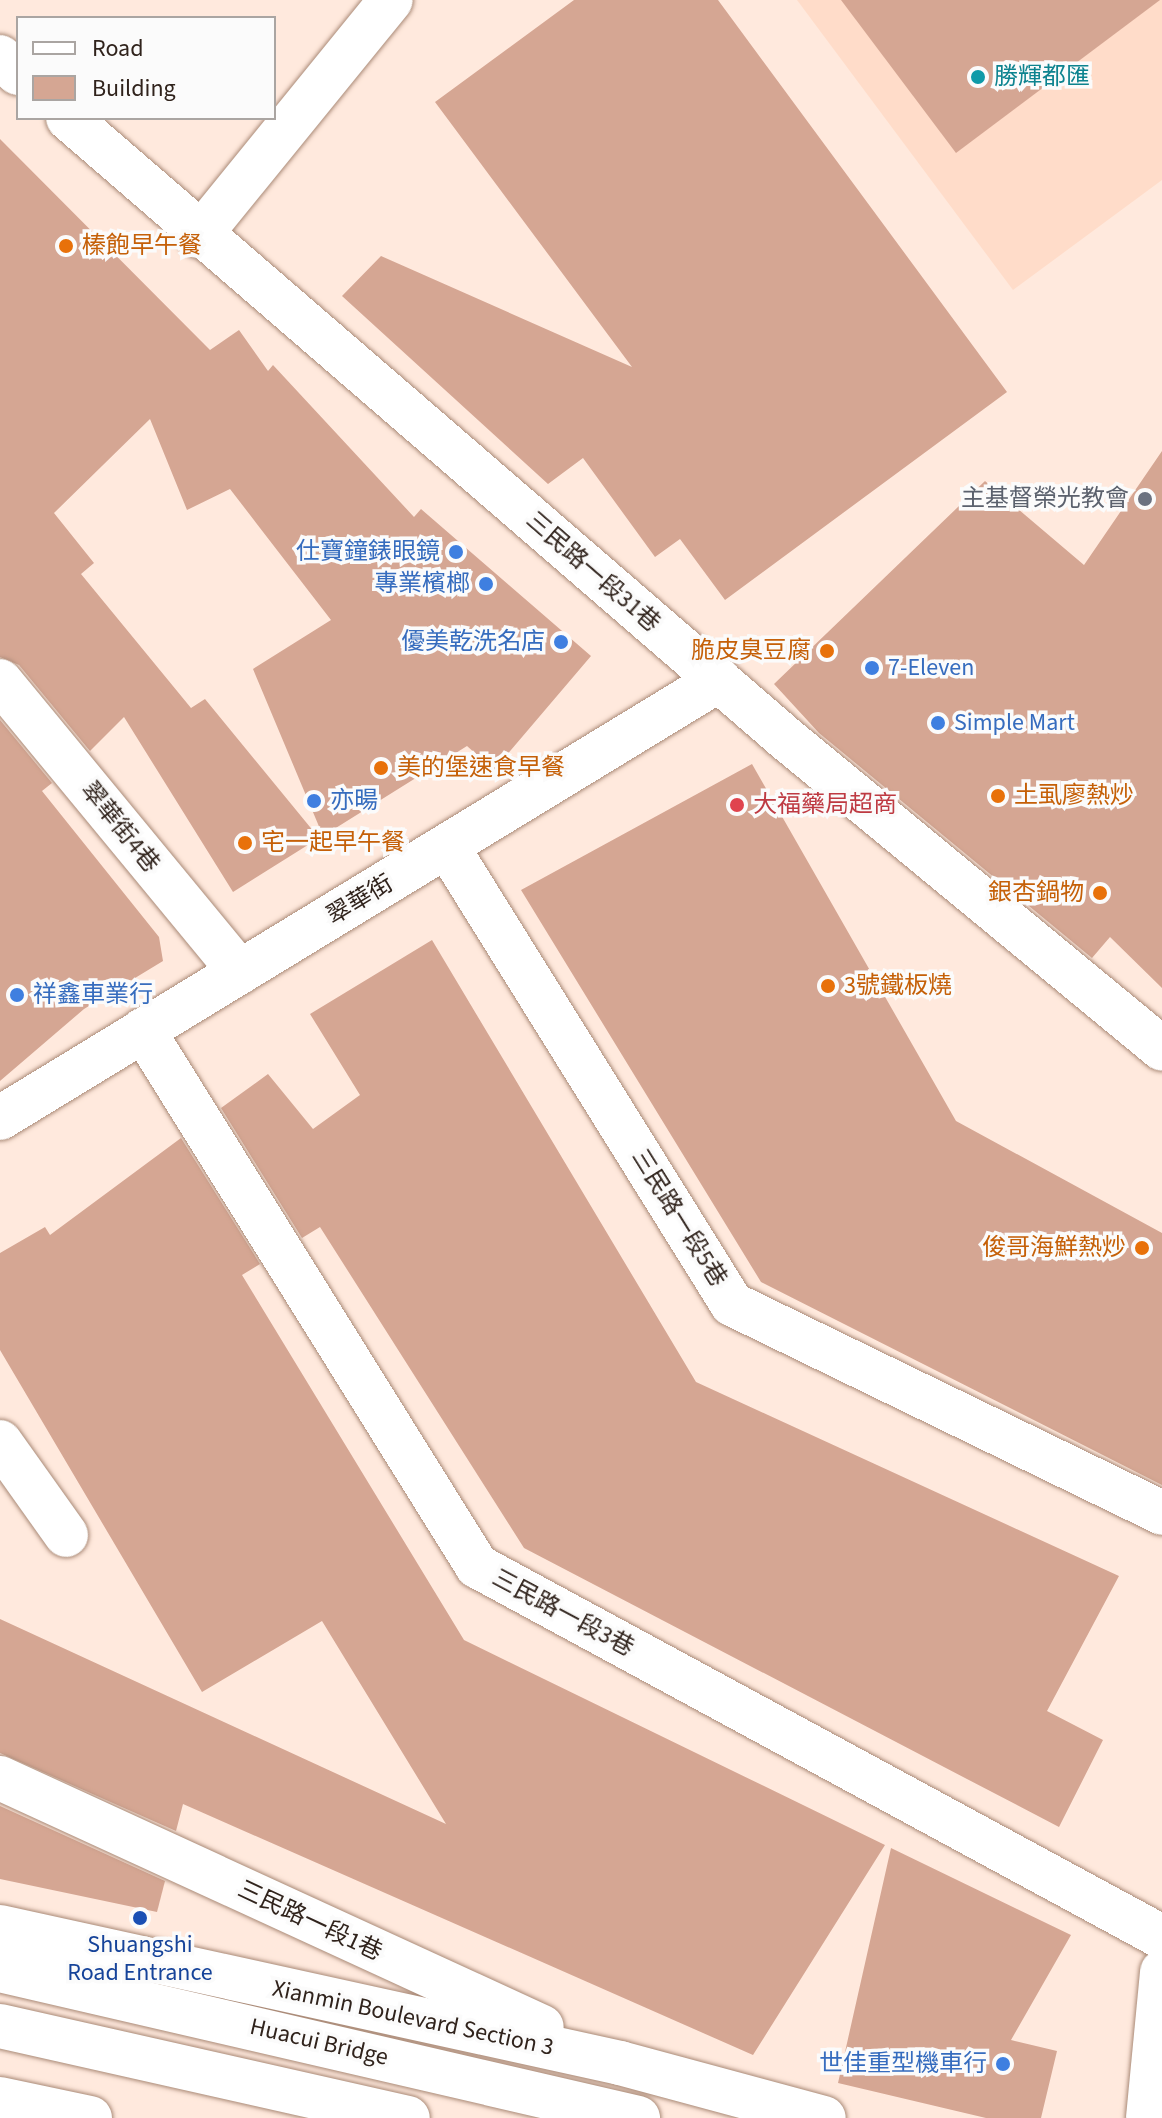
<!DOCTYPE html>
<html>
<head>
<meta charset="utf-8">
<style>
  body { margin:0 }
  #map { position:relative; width:1162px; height:2118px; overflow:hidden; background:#ffe9dd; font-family:"Source Sans 3","Noto Sans TC",sans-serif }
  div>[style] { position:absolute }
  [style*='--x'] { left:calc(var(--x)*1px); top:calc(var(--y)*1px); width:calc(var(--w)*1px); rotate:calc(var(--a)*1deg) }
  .built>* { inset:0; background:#ffdcc9 }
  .building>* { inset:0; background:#d5a693 }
  .roads { filter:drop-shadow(0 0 2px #aa8a77) drop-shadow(0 0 2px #aa8a77) }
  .minor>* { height:44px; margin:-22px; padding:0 22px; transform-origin:22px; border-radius:22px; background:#fff }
  .highway>* { height:44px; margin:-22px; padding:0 22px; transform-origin:22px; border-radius:22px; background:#fff }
  .dots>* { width:22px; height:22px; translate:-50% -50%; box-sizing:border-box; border:4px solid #fbfbfb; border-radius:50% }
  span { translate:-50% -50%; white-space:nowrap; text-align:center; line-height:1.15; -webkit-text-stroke:7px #fbfbfb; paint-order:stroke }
  .culture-label { font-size:24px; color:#0d838f }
  .left { translate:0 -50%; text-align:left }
  .food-label { font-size:24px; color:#c56008 }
  .right { translate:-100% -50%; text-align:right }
  .worship-label { font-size:24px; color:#5b616d }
  .shop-label { font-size:24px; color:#366cbe }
  .street-label { font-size:24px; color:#30231c }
  .health-label { font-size:24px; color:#be3a42 }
  .transit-label { font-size:24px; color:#164399 }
  .legend { position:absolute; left:16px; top:16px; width:260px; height:104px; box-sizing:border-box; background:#fbfbfb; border:2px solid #aaa5a2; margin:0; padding:10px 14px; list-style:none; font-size:24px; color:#30231c }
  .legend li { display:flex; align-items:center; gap:16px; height:40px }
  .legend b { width:40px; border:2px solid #aaa5a2 }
</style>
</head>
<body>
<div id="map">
  <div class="built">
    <div style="clip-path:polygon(797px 0,1162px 0,1162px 180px,1013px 290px)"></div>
  </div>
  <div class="building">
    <div style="clip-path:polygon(574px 0,718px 0,1007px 392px,725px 600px,680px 539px,655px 557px,583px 458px,548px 484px,342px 296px,381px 256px,632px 367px,435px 102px)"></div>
    <div style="clip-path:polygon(841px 0,1160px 0,956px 153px)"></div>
    <div style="clip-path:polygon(0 139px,210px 350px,239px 330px,268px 371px,273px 365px,414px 517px,421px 509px,591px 656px,494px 770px,467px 746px,323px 836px,253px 669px,331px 620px,230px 489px,187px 510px,150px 419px,54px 513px,94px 563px,81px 574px,191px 708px,205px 699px,319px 838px,233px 892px,124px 717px,90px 751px,19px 665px,0 657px)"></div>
    <div style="clip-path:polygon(1162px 451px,1162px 988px,1110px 937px,1092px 958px,819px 733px,774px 684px,985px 481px,1084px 565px)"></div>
    <div style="clip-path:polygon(0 720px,52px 783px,42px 791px,159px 937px,163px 961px,84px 1009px,0 1081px)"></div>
    <div style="clip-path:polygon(752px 764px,956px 1121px,1162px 1233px,1162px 1485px,761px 1282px,521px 890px)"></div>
    <div style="clip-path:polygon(432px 940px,696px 1382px,1119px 1576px,1047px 1711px,1103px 1740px,1059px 1827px,524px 1548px,320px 1227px,302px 1238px,221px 1108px,268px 1074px,313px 1129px,360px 1095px,310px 1014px)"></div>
    <div style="clip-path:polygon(181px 1138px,260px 1264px,242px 1275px,464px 1640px,885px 1845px,753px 2055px,183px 1804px,176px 1831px,0 1753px,0 1619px,446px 1824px,322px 1621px,202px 1692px,0 1350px,0 1253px,45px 1227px,50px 1235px)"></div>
    <div style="clip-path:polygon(0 1806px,165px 1881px,157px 1912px,0 1879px)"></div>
    <div style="clip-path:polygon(891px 1848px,1071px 1935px,1011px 2040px,1057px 2051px,1041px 2118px,986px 2118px,838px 2083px)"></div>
  </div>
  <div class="roads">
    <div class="minor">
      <div style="--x:0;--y:57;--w:24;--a:42"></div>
      <div style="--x:68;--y:118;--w:946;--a:40.84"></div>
      <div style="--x:784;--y:737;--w:490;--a:39.5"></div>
      <div style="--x:199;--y:236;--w:304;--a:-50.9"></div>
      <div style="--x:0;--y:681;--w:377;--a:50.5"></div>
      <div style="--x:448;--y:848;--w:537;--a:58.09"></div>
      <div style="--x:732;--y:1304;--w:478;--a:25.9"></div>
      <div style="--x:143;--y:1030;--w:632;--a:58.07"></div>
      <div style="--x:477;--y:1566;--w:779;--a:28.44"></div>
      <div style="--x:0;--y:1118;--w:842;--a:-31.35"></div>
      <div style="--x:0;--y:1442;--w:114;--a:54.6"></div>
      <div style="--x:0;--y:1778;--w:596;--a:24.67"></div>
      <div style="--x:0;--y:1927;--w:635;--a:12.37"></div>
      <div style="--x:620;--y:2063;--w:211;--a:15.1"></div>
      <div style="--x:1148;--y:2118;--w:147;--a:-84.5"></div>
    </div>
    <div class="highway">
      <div style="--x:0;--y:1970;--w:655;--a:13.06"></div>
      <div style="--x:0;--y:2026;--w:418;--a:12.7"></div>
      <div style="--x:0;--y:2099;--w:92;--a:11.9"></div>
    </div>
  </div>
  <div class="dots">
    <div style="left:978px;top:77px;background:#0f9aa8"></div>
    <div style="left:66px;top:246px;background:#e8710a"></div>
    <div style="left:1145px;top:499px;background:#6b7280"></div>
    <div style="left:456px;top:552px;background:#3f7fe0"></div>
    <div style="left:486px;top:584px;background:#3f7fe0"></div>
    <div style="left:561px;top:642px;background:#3f7fe0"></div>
    <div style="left:827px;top:651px;background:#e8710a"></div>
    <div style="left:872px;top:668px;background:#3f7fe0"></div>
    <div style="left:938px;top:723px;background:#3f7fe0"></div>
    <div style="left:381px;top:768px;background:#e8710a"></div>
    <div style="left:998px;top:796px;background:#e8710a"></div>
    <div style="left:314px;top:801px;background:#3f7fe0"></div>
    <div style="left:737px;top:805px;background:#e0444e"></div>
    <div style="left:245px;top:843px;background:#e8710a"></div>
    <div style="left:1100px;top:893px;background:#e8710a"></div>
    <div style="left:828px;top:986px;background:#e8710a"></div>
    <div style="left:17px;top:995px;background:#3f7fe0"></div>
    <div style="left:1142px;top:1248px;background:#e8710a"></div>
    <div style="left:140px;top:1918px;background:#1a4fb4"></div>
    <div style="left:1003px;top:2064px;background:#3f7fe0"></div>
  </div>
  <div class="culture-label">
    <span class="left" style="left:994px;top:77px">勝輝都匯</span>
  </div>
  <div class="food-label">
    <span class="left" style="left:82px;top:246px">榛飽早午餐</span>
    <span class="right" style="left:811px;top:651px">脆皮臭豆腐</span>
    <span class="left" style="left:397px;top:768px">美的堡速食早餐</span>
    <span class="left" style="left:1014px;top:796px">土虱廖熱炒</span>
    <span class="left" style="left:261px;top:843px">宅一起早午餐</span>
    <span class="right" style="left:1084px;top:893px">銀杏鍋物</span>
    <span class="left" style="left:844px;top:986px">3號鐵板燒</span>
    <span class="right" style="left:1126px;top:1248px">俊哥海鮮熱炒</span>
  </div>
  <div class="worship-label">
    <span class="right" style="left:1129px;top:499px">主基督榮光教會</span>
  </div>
  <div class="shop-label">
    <span class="right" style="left:440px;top:552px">仕寶鐘錶眼鏡</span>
    <span class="right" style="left:470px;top:584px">專業檳榔</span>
    <span class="right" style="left:545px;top:642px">優美乾洗名店</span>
    <span class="left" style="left:888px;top:668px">7-Eleven</span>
    <span class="left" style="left:954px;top:723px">Simple Mart</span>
    <span class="left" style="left:330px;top:801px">亦暘</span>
    <span class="left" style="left:33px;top:995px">祥鑫車業行</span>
    <span class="right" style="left:987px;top:2064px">世佳重型機車行</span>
  </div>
  <div class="street-label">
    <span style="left:593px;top:572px;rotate:41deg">三民路一段31巷</span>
    <span style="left:120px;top:827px;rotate:51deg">翠華街4巷</span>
    <span style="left:360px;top:900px;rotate:-31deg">翠華街</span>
    <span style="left:679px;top:1218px;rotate:58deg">三民路一段5巷</span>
    <span style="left:563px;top:1613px;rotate:28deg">三民路一段3巷</span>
    <span style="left:310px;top:1921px;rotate:25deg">三民路一段1巷</span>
    <span style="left:413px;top:2018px;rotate:12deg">Xianmin Boulevard Section 3</span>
    <span style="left:319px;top:2042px;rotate:13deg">Huacui Bridge</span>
  </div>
  <div class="health-label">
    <span class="left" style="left:753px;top:805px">大福藥局超商</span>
  </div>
  <div class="transit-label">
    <span style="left:140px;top:1959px">Shuangshi<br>Road Entrance</span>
  </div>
  <ul class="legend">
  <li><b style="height:10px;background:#fff"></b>Road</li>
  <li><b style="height:22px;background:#d5a693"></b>Building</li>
  </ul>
</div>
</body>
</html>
